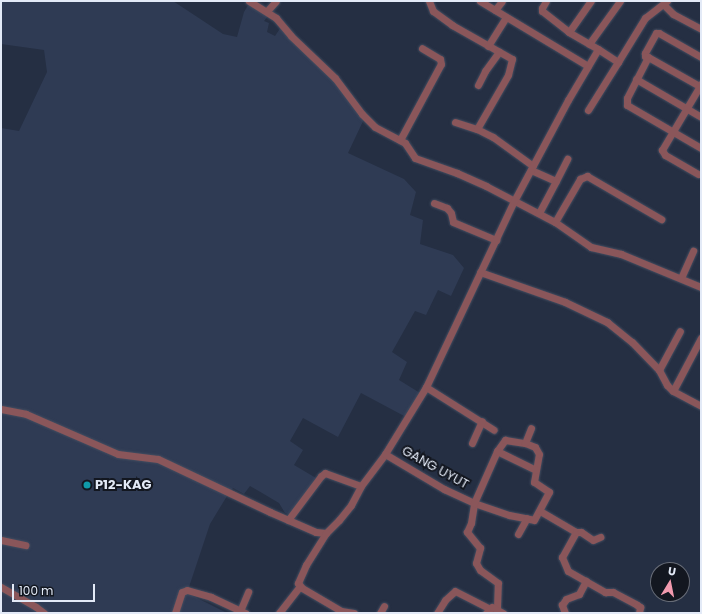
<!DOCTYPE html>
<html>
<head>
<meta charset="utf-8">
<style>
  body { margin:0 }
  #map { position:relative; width:702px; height:614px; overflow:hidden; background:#252f43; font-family:Poppins,sans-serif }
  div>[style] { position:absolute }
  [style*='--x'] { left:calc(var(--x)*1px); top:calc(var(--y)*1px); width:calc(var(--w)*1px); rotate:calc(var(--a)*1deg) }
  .built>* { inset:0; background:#2f3b54 }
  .roads { filter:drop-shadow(0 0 1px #434d60) drop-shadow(0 0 1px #434d60) }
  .minor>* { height:7px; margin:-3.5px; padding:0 3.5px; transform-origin:3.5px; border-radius:3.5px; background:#8a565a }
  .dots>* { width:11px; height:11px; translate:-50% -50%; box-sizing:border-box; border:2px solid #131720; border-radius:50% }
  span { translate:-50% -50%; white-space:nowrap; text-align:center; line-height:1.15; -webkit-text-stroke:4px #131720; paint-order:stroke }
  .street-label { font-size:13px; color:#e3eaf7 }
  .poi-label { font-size:13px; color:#e3eaf7; font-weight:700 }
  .left { translate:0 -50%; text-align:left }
  .frame { position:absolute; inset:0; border:2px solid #e3eaf7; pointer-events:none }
  .north { position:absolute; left:650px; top:562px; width:40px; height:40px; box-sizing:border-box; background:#131720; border:1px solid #666b76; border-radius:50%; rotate:10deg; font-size:11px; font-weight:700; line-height:16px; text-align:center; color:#e3eaf7 }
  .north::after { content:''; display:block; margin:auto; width:14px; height:18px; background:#f29aae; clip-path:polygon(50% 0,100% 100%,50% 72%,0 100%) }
  .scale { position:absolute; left:12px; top:584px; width:83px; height:18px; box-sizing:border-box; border:2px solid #e3eaf7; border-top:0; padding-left:5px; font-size:12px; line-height:14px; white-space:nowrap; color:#e3eaf7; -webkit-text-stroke:3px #131720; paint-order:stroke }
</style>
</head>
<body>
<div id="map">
  <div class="built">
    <div style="clip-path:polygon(1px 1px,173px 1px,223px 34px,237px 37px,244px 12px,250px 2px,271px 12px,264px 21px,269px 23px,267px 32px,275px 36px,281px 27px,302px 44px,365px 117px,348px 153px,404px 179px,416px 192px,410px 215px,423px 220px,420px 244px,453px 255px,464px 268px,451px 296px,438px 290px,426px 315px,415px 311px,392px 352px,407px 362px,399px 380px,420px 393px,406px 417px,361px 393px,338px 437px,303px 418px,290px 441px,303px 450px,294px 465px,316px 478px,292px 515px,285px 513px,279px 503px,250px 486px,244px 494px,233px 488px,227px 496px,210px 524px,187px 593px,227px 613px,1px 613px,1px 128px,19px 131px,47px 72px,44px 50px,1px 44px)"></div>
  </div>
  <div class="roads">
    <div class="minor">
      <div style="--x:249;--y:1;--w:32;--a:32"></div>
      <div style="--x:276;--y:18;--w:23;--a:50"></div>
      <div style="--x:291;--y:36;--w:61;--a:43.7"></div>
      <div style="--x:335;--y:78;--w:45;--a:53.1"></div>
      <div style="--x:362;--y:114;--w:18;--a:45"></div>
      <div style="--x:375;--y:127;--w:34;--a:28"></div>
      <div style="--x:405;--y:143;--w:18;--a:56"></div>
      <div style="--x:415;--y:158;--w:45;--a:19.7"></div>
      <div style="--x:457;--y:173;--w:32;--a:24"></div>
      <div style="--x:486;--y:186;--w:78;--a:27.6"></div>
      <div style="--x:555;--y:222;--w:44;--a:34.8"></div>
      <div style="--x:591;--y:247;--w:31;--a:13"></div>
      <div style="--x:621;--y:254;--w:87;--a:22.4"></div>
      <div style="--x:429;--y:1;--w:11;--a:68"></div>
      <div style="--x:433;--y:11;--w:24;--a:36"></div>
      <div style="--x:452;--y:25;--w:69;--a:29.5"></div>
      <div style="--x:512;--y:59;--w:16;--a:104"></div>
      <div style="--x:508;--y:75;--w:62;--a:119.9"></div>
      <div style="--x:480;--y:1;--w:126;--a:31"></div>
      <div style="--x:666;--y:7;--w:10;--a:45"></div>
      <div style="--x:673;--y:14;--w:32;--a:28"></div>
      <div style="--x:495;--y:10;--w:11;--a:-52"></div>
      <div style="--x:267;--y:11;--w:13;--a:-48"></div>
      <div style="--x:569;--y:32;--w:38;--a:-55"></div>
      <div style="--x:589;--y:44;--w:53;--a:-54.2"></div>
      <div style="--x:488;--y:46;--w:34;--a:-58"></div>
      <div style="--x:598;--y:49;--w:24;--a:33"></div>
      <div style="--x:618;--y:62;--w:52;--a:-58.5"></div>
      <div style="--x:645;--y:18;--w:28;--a:-38"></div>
      <div style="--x:648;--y:57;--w:61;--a:29.5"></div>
      <div style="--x:701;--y:57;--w:48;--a:-150.3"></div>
      <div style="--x:659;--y:33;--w:3;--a:180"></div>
      <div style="--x:656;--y:33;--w:23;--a:119"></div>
      <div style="--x:645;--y:53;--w:3;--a:90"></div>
      <div style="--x:645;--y:56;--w:3;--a:18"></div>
      <div style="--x:648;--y:57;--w:46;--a:117.1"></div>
      <div style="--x:627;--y:98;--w:7;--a:90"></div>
      <div style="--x:627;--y:105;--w:86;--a:30.2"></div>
      <div style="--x:636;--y:79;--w:75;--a:30.3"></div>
      <div style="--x:478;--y:85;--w:16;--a:-63"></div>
      <div style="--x:485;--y:71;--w:24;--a:-54"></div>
      <div style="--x:588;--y:110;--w:57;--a:-58"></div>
      <div style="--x:455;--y:122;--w:23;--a:18"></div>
      <div style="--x:477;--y:129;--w:18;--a:27"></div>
      <div style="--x:493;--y:137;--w:49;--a:35.9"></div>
      <div style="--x:400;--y:140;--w:86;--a:-61.7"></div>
      <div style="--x:441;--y:64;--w:5;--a:-101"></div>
      <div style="--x:440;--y:59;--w:21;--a:-149"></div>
      <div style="--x:531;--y:170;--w:27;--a:24"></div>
      <div style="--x:556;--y:181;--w:25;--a:-63"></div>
      <div style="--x:698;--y:174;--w:38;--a:-150"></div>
      <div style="--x:665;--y:155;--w:6;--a:-121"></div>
      <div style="--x:662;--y:150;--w:77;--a:-59.4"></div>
      <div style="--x:434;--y:203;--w:14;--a:21"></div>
      <div style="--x:447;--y:208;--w:6;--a:51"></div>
      <div style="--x:451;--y:213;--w:9;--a:77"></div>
      <div style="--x:453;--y:222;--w:47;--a:22.7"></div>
      <div style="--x:539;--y:213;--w:36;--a:-62"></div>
      <div style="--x:555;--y:222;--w:50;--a:-59.8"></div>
      <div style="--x:580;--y:179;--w:8;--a:-23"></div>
      <div style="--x:587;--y:176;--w:86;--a:30.2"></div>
      <div style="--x:480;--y:272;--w:90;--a:19.4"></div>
      <div style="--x:565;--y:302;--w:47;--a:25.5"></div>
      <div style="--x:607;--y:322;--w:32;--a:39"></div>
      <div style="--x:632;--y:342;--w:39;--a:46"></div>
      <div style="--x:659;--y:370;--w:17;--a:62"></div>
      <div style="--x:667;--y:385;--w:8;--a:45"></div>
      <div style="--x:673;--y:391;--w:32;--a:28"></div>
      <div style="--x:681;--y:278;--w:30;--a:-66"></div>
      <div style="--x:659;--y:370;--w:44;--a:-61.7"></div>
      <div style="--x:426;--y:387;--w:80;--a:32.3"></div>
      <div style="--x:673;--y:391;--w:60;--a:-62.2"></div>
      <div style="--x:1;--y:409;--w:25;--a:11"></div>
      <div style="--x:26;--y:414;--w:100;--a:23.5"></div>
      <div style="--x:118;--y:454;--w:40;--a:7.1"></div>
      <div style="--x:158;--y:459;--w:124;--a:25.3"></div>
      <div style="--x:270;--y:512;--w:50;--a:23.5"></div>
      <div style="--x:316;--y:532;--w:10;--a:6"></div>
      <div style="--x:326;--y:533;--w:18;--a:-45"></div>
      <div style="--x:339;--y:520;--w:19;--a:-51"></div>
      <div style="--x:351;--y:505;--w:21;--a:-62"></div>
      <div style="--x:361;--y:486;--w:40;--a:-53"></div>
      <div style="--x:385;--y:454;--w:79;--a:-58.5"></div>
      <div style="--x:426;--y:387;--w:206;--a:-64.7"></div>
      <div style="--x:514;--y:201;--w:115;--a:-61.9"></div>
      <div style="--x:568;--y:100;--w:59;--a:-59.5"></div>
      <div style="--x:598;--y:49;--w:34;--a:-150"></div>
      <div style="--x:569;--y:32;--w:34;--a:-142"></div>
      <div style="--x:542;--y:11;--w:3;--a:-90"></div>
      <div style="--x:542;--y:8;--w:8;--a:-60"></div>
      <div style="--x:472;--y:443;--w:24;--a:-66"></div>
      <div style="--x:497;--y:451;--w:14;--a:-54"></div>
      <div style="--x:505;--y:440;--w:20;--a:9"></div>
      <div style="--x:385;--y:454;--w:69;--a:30.7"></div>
      <div style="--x:444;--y:489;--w:33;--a:25"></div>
      <div style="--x:474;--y:503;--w:37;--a:19"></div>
      <div style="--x:509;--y:515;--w:25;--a:11"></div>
      <div style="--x:534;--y:520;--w:32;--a:-62"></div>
      <div style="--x:549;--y:492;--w:18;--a:-146"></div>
      <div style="--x:534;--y:482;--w:28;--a:-80"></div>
      <div style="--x:539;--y:454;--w:8;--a:-120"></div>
      <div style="--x:535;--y:447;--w:11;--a:-158"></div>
      <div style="--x:525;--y:443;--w:16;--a:-68"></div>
      <div style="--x:540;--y:511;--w:42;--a:30.3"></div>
      <div style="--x:576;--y:532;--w:29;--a:119"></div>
      <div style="--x:562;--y:557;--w:15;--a:67"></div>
      <div style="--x:568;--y:571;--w:43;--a:29.6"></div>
      <div style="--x:605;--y:592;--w:8;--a:0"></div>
      <div style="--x:613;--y:592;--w:27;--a:28"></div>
      <div style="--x:637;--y:605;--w:4;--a:34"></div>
      <div style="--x:640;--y:607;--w:6;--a:99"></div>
      <div style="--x:288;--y:520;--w:55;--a:-53.1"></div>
      <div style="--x:321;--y:476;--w:5;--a:-37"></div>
      <div style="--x:325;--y:473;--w:38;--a:20"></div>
      <div style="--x:576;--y:532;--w:5;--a:0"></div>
      <div style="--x:581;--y:532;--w:14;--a:34"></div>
      <div style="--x:593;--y:540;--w:8;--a:-23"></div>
      <div style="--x:326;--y:533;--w:38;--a:122"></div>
      <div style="--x:306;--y:565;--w:20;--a:114"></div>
      <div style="--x:298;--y:583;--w:6;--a:51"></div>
      <div style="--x:302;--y:588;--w:45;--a:30.5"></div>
      <div style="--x:341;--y:611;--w:13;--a:9"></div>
      <div style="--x:518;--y:534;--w:18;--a:-61"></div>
      <div style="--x:1;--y:540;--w:25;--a:12"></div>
      <div style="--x:1;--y:587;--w:40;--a:29.7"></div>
      <div style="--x:36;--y:607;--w:10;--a:37"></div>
      <div style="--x:497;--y:608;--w:25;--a:-88"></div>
      <div style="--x:498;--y:583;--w:22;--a:-144"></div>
      <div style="--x:480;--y:570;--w:8;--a:-120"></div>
      <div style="--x:476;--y:563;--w:16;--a:-75"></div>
      <div style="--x:480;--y:548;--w:21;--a:-129"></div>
      <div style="--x:467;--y:532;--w:10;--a:-66"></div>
      <div style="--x:471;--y:523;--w:20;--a:-81"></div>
      <div style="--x:474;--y:503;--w:57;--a:-66.1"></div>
      <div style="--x:497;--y:451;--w:43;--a:26"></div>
      <div style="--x:240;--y:611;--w:21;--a:-67"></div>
      <div style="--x:175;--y:613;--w:22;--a:-72"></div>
      <div style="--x:182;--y:592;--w:5;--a:-22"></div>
      <div style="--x:187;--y:590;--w:25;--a:16"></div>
      <div style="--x:211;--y:597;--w:38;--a:25"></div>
      <div style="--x:279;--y:613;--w:34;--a:-52"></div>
      <div style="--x:380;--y:613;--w:8;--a:-60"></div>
      <div style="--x:437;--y:613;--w:15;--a:-58"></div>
      <div style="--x:445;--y:600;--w:13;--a:-42"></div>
      <div style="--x:455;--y:591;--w:38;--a:27"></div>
      <div style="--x:486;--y:613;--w:8;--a:-45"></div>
      <div style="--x:492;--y:607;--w:13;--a:29"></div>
      <div style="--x:565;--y:613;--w:9;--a:-111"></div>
      <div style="--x:562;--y:605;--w:7;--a:-56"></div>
      <div style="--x:566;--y:599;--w:14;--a:-21"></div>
      <div style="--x:579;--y:594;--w:15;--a:-62"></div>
    </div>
  </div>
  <div class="dots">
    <div style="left:87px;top:485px;background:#0f9aa8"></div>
  </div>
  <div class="street-label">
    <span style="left:435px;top:468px;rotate:29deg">GANG UYUT</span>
  </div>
  <div class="poi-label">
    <span class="left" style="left:95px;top:485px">P12-KAG</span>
  </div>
  <div class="frame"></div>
  <div class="north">U</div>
  <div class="scale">100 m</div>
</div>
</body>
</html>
